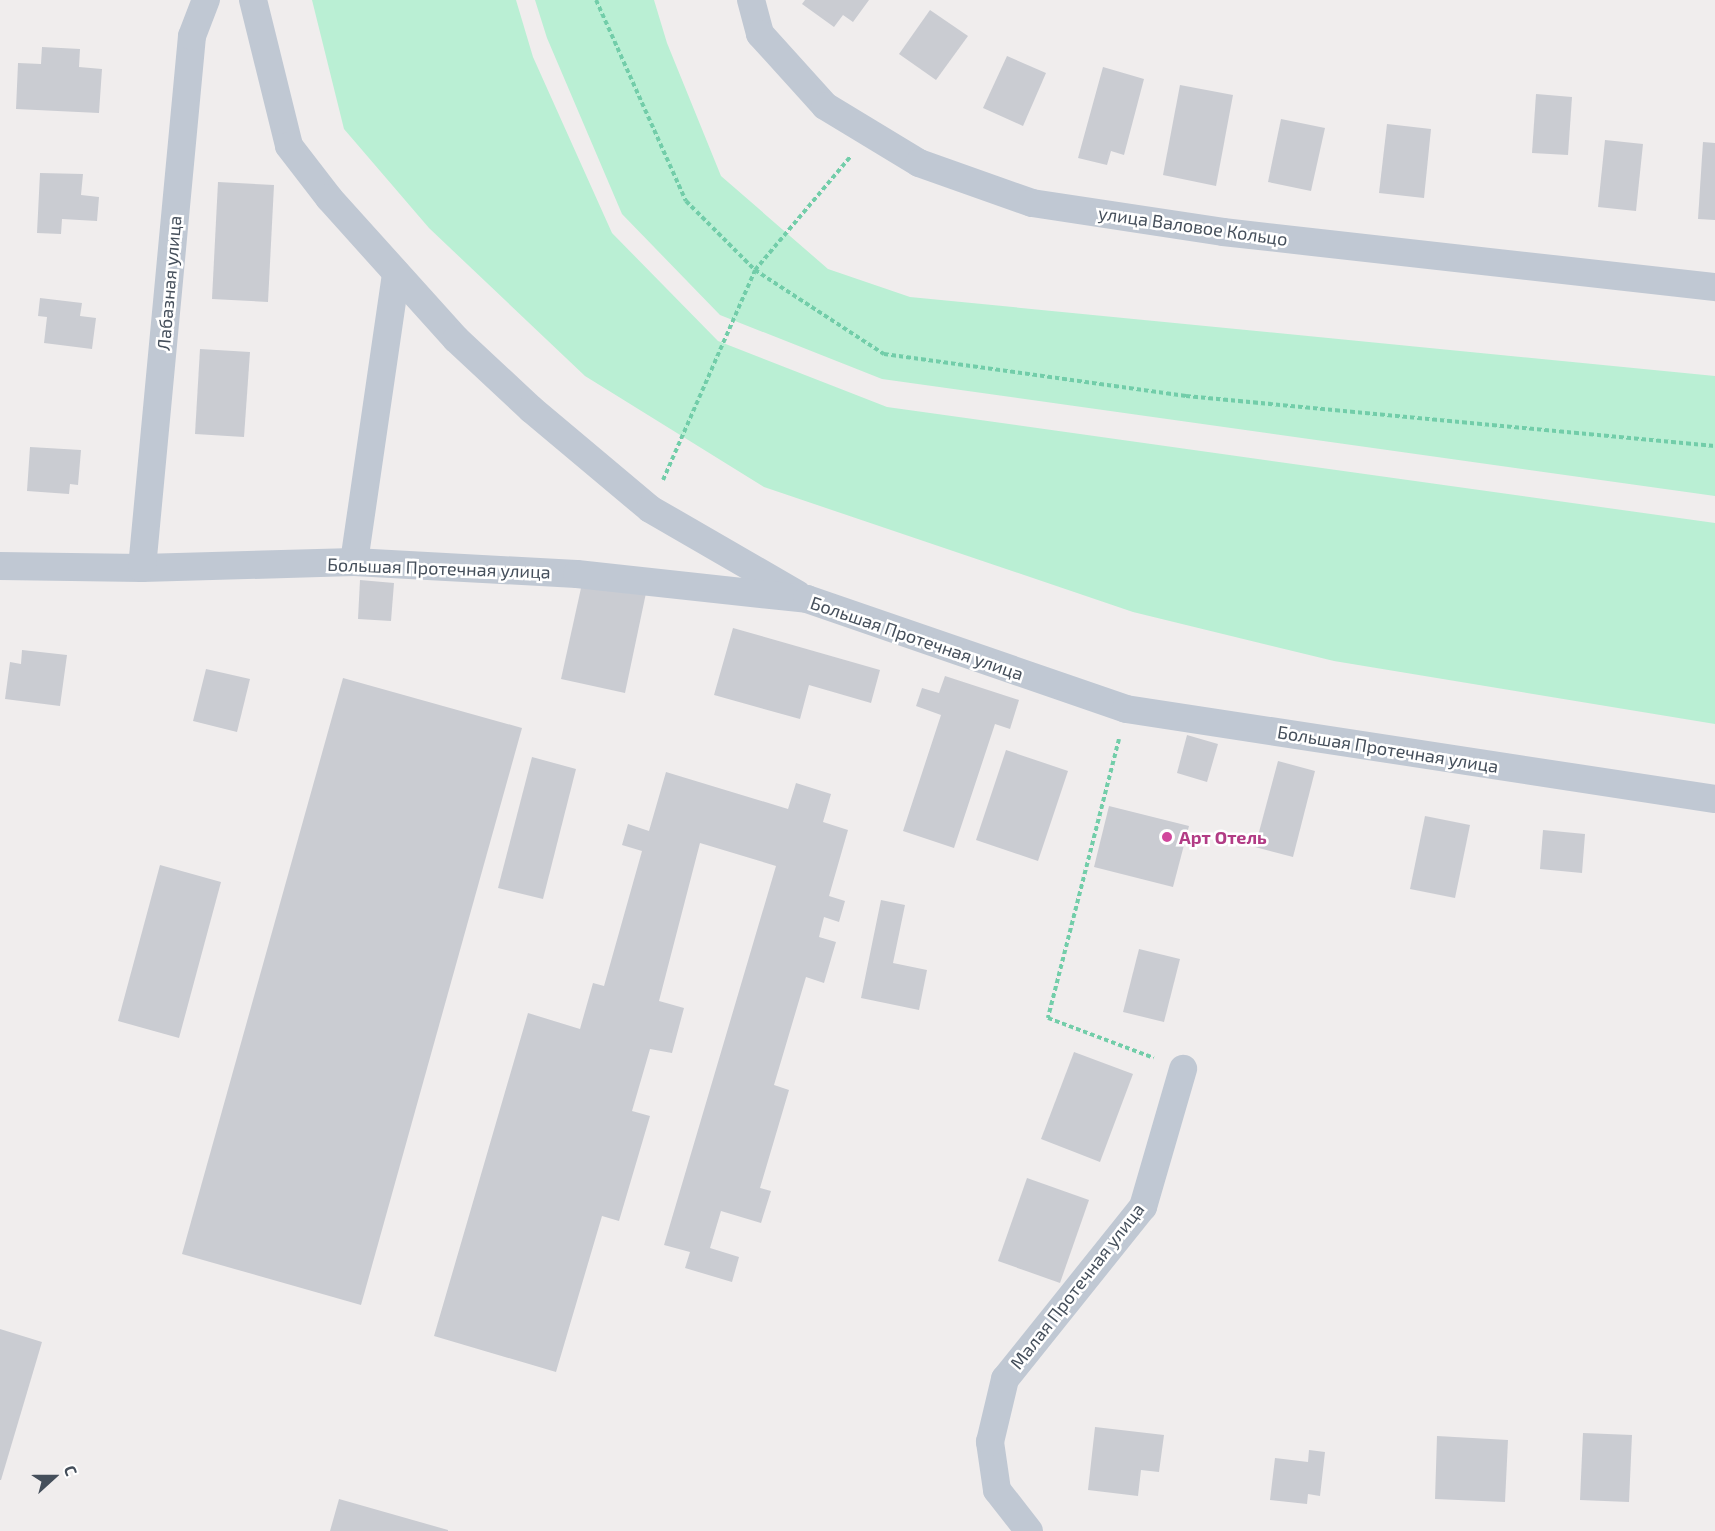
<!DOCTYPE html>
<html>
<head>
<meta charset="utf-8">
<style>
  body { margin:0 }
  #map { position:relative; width:1715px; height:1531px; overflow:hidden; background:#f0eded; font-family:"Exo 2",sans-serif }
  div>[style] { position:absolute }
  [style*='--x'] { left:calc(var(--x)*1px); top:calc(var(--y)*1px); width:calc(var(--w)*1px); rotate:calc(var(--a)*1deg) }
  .green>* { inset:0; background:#baefd4 }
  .building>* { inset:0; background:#caccd2 }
  .path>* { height:4px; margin-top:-2px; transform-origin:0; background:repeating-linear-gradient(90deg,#72cda9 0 4.5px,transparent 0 7.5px) }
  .minor>* { height:28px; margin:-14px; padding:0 14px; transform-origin:14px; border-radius:14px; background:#c0c8d3 }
  .dots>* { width:16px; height:16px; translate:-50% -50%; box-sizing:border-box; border:3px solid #fff; border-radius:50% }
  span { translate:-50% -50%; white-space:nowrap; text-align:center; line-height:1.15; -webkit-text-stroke:5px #fff; paint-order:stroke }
  .street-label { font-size:18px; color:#454f5b }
  .hotel-label { font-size:18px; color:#b23c85; font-weight:700 }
  .left { translate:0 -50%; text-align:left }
  .north { position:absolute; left:24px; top:1447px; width:60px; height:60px; -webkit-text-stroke:4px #fff; paint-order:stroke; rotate:69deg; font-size:16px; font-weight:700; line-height:24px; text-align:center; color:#454f5b }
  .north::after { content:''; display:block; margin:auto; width:21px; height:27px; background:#454f5b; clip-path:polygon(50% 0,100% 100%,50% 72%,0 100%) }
</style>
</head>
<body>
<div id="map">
  <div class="green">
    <div style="clip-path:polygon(312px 0,516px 0,533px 57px,612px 233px,718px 341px,887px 407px,1715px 523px,1715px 724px,1334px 661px,1133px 612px,764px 487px,585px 376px,429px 228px,344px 129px)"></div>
    <div style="clip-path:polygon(535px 0,654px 0,667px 43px,721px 176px,828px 269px,910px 297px,1715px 376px,1715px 496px,882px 379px,720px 315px,622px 214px,547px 38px)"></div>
  </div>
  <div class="building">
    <div style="clip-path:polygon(805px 0,869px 0,853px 22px,843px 15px,834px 27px,802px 4px)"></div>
    <div style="clip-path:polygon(930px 10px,968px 36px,936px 80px,899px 54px)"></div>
    <div style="clip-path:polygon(42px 47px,80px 49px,79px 67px,102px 69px,99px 113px,16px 109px,18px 63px,41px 64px)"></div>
    <div style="clip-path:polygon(1007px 56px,1046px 73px,1023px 126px,983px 108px)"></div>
    <div style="clip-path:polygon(1103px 67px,1144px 79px,1124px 155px,1111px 151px,1107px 165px,1078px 158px)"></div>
    <div style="clip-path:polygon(1180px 85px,1233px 95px,1216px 186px,1163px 175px)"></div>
    <div style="clip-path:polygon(1536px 94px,1572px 97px,1568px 155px,1532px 153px)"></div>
    <div style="clip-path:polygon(1281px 119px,1325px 128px,1311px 191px,1268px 182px)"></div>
    <div style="clip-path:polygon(1387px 124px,1431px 129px,1424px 198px,1379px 193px)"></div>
    <div style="clip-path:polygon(1605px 140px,1643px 144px,1636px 211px,1598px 207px)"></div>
    <div style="clip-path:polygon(1703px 142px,1715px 143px,1715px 220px,1698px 219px)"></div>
    <div style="clip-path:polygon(40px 173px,83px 174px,81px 195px,99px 197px,97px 221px,62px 219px,61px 234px,37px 233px)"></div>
    <div style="clip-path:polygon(218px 182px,274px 185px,268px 302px,212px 299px)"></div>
    <div style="clip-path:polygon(40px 298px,82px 303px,80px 316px,96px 318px,92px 349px,44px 343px,47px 317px,38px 316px)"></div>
    <div style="clip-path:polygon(200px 349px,250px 352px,244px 437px,195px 434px)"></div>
    <div style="clip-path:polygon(30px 447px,81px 450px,78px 485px,70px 484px,69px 494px,27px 491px)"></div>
    <div style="clip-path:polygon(583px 579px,646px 593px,625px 693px,561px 679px)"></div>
    <div style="clip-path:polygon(360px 580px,394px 583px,391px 621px,358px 619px)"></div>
    <div style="clip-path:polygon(733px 628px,880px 670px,871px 703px,809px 685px,800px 719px,714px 695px)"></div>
    <div style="clip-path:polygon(22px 650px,67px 655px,60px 706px,5px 699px,10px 662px,21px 664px)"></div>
    <div style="clip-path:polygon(206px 669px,250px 679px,237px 732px,193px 721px)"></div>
    <div style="clip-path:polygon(945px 676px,1019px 700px,1010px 729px,995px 724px,954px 848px,903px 831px,941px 715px,916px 706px,922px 688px,939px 693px)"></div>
    <div style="clip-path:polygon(343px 678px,522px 728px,361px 1305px,182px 1254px)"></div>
    <div style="clip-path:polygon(1187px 735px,1218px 744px,1207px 782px,1177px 773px)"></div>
    <div style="clip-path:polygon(1006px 750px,1068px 771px,1038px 861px,976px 840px)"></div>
    <div style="clip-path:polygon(532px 757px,576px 769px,543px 899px,498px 888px)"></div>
    <div style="clip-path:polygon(1278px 761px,1315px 771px,1293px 857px,1255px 847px)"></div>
    <div style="clip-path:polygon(666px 772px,788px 809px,796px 783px,831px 794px,823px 822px,848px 830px,829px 896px,845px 901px,839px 922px,824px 917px,819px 937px,836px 942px,824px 983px,806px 977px,774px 1085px,789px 1090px,760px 1188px,771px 1191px,761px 1223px,721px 1211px,710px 1248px,739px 1257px,732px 1282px,685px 1268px,690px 1252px,664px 1245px,776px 866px,700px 843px,659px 1001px,684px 1008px,672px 1053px,650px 1049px,632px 1111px,650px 1116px,619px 1221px,602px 1216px,556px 1372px,434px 1336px,528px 1013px,580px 1029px,593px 983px,604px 986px,642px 851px,622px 845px,628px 824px,649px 831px)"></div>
    <div style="clip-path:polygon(1109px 806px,1189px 826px,1173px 887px,1094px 867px)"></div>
    <div style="clip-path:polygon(1425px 816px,1470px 825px,1455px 898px,1410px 889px)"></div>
    <div style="clip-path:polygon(1543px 830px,1585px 834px,1582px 873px,1540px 869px)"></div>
    <div style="clip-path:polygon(160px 865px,221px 882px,179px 1038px,118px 1021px)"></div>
    <div style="clip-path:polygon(881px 900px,905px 905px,893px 963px,927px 970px,919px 1010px,861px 998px)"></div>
    <div style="clip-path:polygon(1139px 949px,1180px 959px,1164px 1022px,1123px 1012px)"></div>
    <div style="clip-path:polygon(1074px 1052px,1133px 1074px,1100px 1162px,1041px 1139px)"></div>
    <div style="clip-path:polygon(1027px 1178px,1089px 1200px,1060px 1283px,998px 1261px)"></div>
    <div style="clip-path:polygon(0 1329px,42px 1342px,1px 1480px,0 1480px)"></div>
    <div style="clip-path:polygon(1095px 1427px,1164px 1435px,1159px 1472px,1141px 1470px,1138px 1496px,1088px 1490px)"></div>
    <div style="clip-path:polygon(1583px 1433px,1632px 1435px,1629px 1502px,1580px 1500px)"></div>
    <div style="clip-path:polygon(1437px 1436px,1508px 1440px,1505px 1502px,1435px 1499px)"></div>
    <div style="clip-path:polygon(1309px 1450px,1325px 1452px,1320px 1496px,1308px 1494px,1307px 1504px,1270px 1500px,1275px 1458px,1308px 1462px)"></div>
    <div style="clip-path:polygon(339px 1499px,448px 1530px,448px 1531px,330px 1531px)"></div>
  </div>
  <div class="path">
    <div style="--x:596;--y:0;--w:220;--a:65.9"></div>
    <div style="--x:686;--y:201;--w:98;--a:45"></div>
    <div style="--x:755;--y:270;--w:154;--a:33.1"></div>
    <div style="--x:884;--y:354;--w:305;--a:7.9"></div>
    <div style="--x:1186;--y:396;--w:531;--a:5.4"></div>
    <div style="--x:663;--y:480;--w:229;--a:-66.3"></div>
    <div style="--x:755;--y:270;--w:148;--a:-49.9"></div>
    <div style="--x:1119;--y:739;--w:288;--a:104.3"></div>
    <div style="--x:1048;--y:1018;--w:113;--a:20.7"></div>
  </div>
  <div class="minor">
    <div style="--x:253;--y:0;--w:150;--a:76.1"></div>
    <div style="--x:289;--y:146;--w:66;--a:52.4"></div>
    <div style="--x:329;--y:198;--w:190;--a:48"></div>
    <div style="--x:456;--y:339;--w:103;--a:43"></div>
    <div style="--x:531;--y:409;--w:155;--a:40"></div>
    <div style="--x:650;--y:509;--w:170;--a:30"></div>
    <div style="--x:751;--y:0;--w:35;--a:75"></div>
    <div style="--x:760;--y:34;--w:97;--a:47.9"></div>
    <div style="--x:825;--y:106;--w:110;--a:31.2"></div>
    <div style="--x:919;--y:163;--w:120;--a:19.5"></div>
    <div style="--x:1032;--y:203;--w:193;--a:8.6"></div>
    <div style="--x:1223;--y:232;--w:495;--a:6.4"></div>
    <div style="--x:354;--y:562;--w:292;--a:-81.7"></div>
    <div style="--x:0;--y:566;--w:142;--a:0.8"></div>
    <div style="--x:142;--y:568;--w:212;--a:-1.6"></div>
    <div style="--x:354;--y:562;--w:223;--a:3.1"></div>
    <div style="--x:577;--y:574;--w:231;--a:6.2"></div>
    <div style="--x:807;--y:599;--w:337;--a:19"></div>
    <div style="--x:1126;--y:709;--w:596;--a:8.69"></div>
    <div style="--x:142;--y:568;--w:534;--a:-84.63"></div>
    <div style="--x:192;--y:36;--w:39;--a:-69"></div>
    <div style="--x:1029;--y:1531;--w:52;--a:-128"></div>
    <div style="--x:997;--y:1490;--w:49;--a:-98.3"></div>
    <div style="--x:990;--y:1442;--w:65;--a:-76.6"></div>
    <div style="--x:1005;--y:1379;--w:221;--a:-51.3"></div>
    <div style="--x:1143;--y:1207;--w:144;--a:-73.8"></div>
  </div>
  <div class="dots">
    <div style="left:1167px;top:837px;background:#d1479c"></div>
  </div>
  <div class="street-label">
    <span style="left:1193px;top:226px;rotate:8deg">улица Валовое Кольцо</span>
    <span style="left:169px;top:283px;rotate:-85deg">Лабазная улица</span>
    <span style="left:439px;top:568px;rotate:2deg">Большая Протечная улица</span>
    <span style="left:917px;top:638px;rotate:19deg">Большая Протечная улица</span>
    <span style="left:1388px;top:749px;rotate:9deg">Большая Протечная улица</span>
    <span style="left:1077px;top:1286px;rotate:-52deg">Малая Протечная улица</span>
  </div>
  <div class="hotel-label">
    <span class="left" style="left:1179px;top:837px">Арт Отель</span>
  </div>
  <div class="north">С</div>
</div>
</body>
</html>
